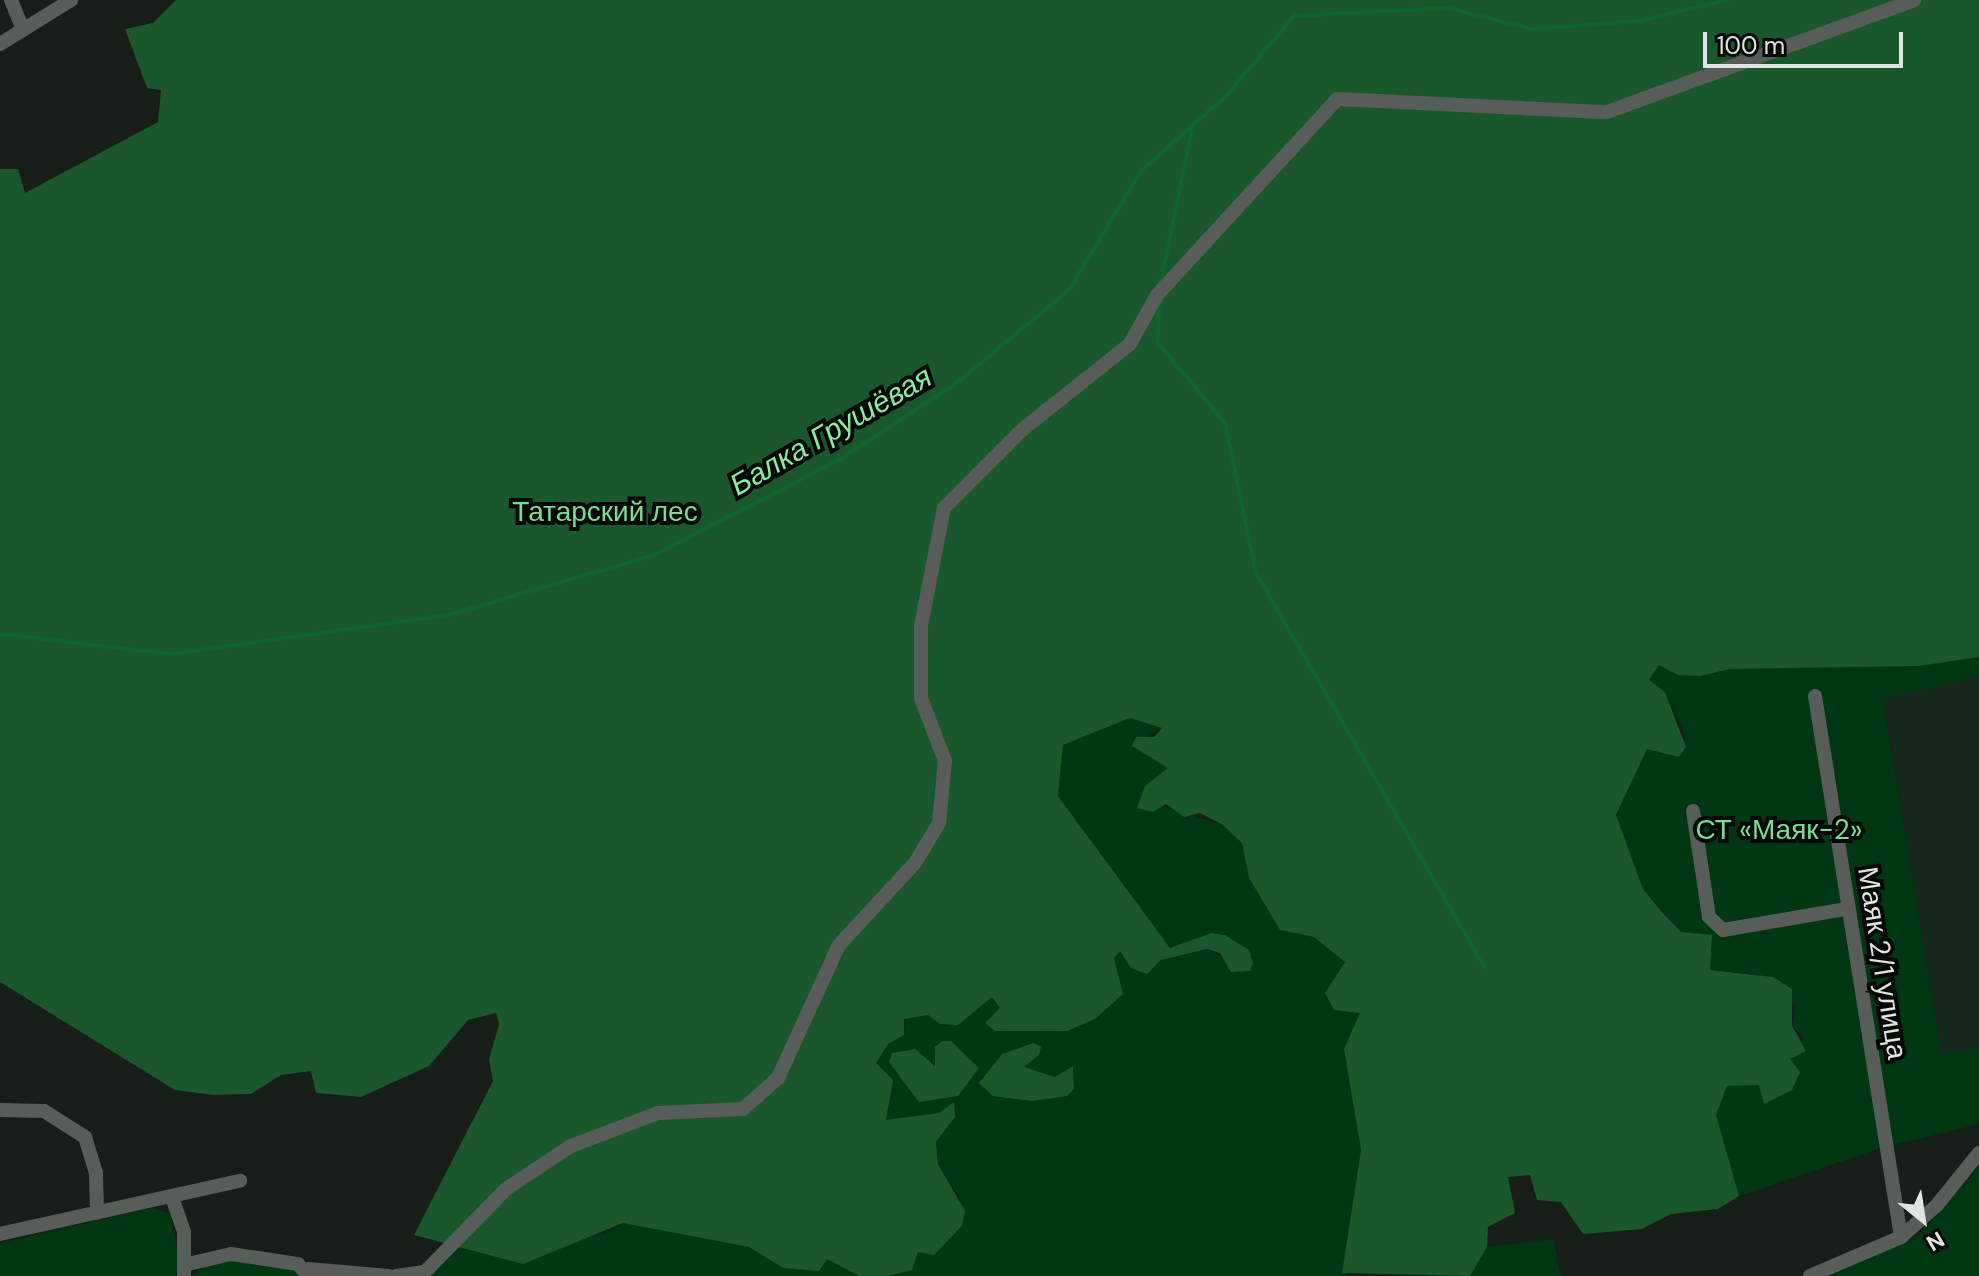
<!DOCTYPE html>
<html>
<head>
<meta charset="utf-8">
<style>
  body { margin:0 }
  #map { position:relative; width:1979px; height:1276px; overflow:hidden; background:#161e17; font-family:"DM Sans",sans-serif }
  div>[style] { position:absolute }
  .built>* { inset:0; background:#18271b }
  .green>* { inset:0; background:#003713 }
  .forest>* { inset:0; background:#1b572d }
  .stream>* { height:4px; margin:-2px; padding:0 2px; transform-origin:2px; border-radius:2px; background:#0e662e }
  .minor>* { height:14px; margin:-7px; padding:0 7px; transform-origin:7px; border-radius:7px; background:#585d59 }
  span { translate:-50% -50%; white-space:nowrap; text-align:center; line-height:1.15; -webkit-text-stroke:8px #050705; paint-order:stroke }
  .park-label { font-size:28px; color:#78df90 }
  .street-label { font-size:28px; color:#dfe5e0 }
  .water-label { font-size:30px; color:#87ee9e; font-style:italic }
  .north { position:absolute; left:1883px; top:1180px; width:80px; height:80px; -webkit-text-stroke:6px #050705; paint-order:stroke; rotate:150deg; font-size:22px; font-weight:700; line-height:32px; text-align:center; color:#dfe5e0 }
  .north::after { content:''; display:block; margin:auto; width:28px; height:36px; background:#dfe5e0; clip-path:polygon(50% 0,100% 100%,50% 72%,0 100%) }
  .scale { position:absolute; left:1703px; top:32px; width:200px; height:36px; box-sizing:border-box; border:4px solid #dfe5e0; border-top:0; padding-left:10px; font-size:24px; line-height:28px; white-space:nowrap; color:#dfe5e0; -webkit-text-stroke:6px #050705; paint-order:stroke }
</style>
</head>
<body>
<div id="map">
  <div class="built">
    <div style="clip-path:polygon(1979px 677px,1979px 1047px,1942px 1056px,1883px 698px)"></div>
  </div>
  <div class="green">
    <div style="clip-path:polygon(1979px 657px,1979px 677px,1883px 699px,1942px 1055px,1979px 1047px,1979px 1124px,1881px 1148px,1739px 1196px,1716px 1115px,1727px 1086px,1759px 1085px,1790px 1059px,1803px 1037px,1792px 1026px,1796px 1007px,1755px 974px,1710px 970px,1712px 935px,1681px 932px,1643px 889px,1616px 816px,1647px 748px,1679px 757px,1686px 736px,1665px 692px,1648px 680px,1659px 664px,1678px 675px,1700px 676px,1730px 669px,1919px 666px)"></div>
    <div style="clip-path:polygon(evenodd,1130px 718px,1162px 728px,1132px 746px,1169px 768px,1145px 786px,1157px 805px,1223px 825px,1242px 843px,1249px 878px,1280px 930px,1314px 937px,1345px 962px,1325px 993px,1361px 1013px,1344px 1049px,1361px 1150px,1342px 1272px,1348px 1276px,888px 1276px,912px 1270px,918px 1252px,935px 1254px,962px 1226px,959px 1196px,938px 1165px,936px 1142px,955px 1117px,954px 1103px,939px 1113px,886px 1121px,891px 1094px,876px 1063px,888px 1043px,904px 1035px,905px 1019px,928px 1015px,958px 1025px,992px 997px,1000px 1002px,1006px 1032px,1066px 1031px,1095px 1019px,1123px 994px,1114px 958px,1120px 950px,1161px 960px,1207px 949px,1250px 971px,1253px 957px,1225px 935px,1211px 933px,1170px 948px,1058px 796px,1062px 745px,1130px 718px,1033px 1043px,1039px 1055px,1023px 1067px,1055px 1077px,1073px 1066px,1074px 1089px,1032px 1101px,1018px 1095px,1002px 1054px,1033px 1043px)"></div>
    <div style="clip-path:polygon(1979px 1167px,1979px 1276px,1831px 1276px,1919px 1235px)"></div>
    <div style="clip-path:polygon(153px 1208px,170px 1214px,179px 1256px,176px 1276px,0 1276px,0 1243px)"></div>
    <div style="clip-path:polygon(623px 1223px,749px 1247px,783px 1268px,827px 1259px,859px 1276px,430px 1276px,456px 1246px,604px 1234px)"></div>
    <div style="clip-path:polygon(1553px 1239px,1561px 1276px,1470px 1276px,1487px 1247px)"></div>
    <div style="clip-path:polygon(219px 1257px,296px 1267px,305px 1276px,191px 1276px)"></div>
  </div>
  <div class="forest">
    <div style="clip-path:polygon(176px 0,1979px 0,1979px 657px,1919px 666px,1730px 669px,1700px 676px,1678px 675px,1659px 665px,1649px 680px,1665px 692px,1686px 747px,1679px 757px,1647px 749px,1616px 815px,1643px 889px,1661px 911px,1681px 932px,1712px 935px,1710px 970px,1773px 977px,1792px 989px,1792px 1026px,1806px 1051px,1790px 1059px,1800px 1072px,1792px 1090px,1764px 1104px,1759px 1085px,1727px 1086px,1716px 1115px,1739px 1196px,1718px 1209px,1671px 1214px,1642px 1229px,1583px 1234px,1561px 1202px,1537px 1200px,1530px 1175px,1508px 1177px,1515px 1213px,1488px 1227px,1487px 1247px,1470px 1276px,1342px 1273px,1361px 1150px,1344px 1049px,1360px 1013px,1334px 1010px,1325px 993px,1345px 962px,1314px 937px,1280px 930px,1249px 878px,1242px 843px,1223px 825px,1200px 813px,1184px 817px,1166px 804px,1153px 812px,1137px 808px,1145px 786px,1168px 768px,1132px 746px,1136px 737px,1154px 737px,1162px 728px,1130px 718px,1063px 745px,1058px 796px,1170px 948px,1211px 933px,1225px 935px,1249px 950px,1253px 963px,1250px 971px,1231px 972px,1220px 953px,1207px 949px,1161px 960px,1147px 974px,1131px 968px,1120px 951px,1114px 958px,1123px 994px,1095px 1019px,1067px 1031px,995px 1031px,985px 1023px,1000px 1008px,992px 997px,958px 1025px,940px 1024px,928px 1015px,904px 1019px,904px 1035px,888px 1044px,876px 1063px,893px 1080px,886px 1120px,939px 1113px,954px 1102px,955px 1117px,936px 1142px,938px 1164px,965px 1211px,962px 1226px,934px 1255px,918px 1252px,912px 1270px,888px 1276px,859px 1276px,827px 1259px,819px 1271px,783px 1268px,749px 1247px,623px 1223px,523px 1264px,414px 1235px,493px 1081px,489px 1059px,499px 1024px,496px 1013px,468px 1020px,429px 1066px,361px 1097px,316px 1093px,311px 1071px,281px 1075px,251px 1094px,213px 1095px,175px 1090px,0 982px,0 169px,18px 169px,25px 193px,158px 122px,161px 90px,147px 88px,125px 29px,153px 23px)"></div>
    <div style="clip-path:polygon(942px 1041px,951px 1041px,979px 1068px,958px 1096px,919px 1102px,889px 1062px,892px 1053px,915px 1049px,935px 1066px,935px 1047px)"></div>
    <div style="clip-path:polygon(1033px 1043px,1041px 1047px,1039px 1055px,1024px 1067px,1055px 1077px,1073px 1066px,1074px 1089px,1067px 1096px,1032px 1101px,993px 1096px,979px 1083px,1002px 1054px)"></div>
  </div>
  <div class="stream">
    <div style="left:1160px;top:285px;width:162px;rotate:-78.3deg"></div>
    <div style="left:1159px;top:302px;width:41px;rotate:91.4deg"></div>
    <div style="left:1158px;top:343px;width:104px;rotate:50.1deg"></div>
    <div style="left:1225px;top:423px;width:153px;rotate:78.3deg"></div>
    <div style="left:1256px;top:573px;width:455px;rotate:59.9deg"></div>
    <div style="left:0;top:634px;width:171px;rotate:6.7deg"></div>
    <div style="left:170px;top:654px;width:278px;rotate:-7.9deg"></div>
    <div style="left:445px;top:616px;width:216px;rotate:-16.2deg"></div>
    <div style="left:652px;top:556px;width:208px;rotate:-27.2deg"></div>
    <div style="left:837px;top:461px;width:140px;rotate:-33deg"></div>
    <div style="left:954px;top:385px;width:149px;rotate:-39.6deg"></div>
    <div style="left:1069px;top:290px;width:139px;rotate:-58.8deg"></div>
    <div style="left:1141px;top:171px;width:115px;rotate:-41.5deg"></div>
    <div style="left:1227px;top:95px;width:104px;rotate:-49.7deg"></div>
    <div style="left:1294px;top:16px;width:154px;rotate:-3deg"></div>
    <div style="left:1448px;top:8px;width:87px;rotate:14deg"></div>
    <div style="left:1532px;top:29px;width:107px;rotate:-4.3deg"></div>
    <div style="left:1639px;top:21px;width:90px;rotate:-13.4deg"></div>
  </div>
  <div class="minor">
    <div style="left:11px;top:0;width:32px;rotate:68deg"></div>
    <div style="left:0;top:44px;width:84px;rotate:-31.8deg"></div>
    <div style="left:1815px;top:696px;width:548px;rotate:80.97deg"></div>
    <div style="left:1693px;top:811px;width:107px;rotate:81.4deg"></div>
    <div style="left:1709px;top:917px;width:19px;rotate:43deg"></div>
    <div style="left:1723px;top:930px;width:125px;rotate:-9.7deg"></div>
    <div style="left:0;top:1110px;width:44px;rotate:1.3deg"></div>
    <div style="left:44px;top:1111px;width:49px;rotate:32.4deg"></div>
    <div style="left:85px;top:1137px;width:38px;rotate:73deg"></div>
    <div style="left:96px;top:1173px;width:40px;rotate:88.6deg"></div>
    <div style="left:172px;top:1197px;width:37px;rotate:71deg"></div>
    <div style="left:184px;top:1232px;width:44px;rotate:90deg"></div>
    <div style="left:0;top:1234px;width:246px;rotate:-12.5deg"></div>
    <div style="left:188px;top:1264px;width:44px;rotate:-13.1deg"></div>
    <div style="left:231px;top:1254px;width:68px;rotate:8.5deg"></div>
    <div style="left:298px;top:1264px;width:16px;rotate:50deg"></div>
    <div style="left:308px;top:1269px;width:81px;rotate:4.9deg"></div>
    <div style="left:396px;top:1276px;width:29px;rotate:-8deg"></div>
    <div style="left:425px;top:1272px;width:116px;rotate:-45.7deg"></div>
    <div style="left:506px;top:1189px;width:78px;rotate:-33.5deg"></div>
    <div style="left:571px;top:1146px;width:93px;rotate:-20.8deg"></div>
    <div style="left:658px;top:1113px;width:85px;rotate:-2.7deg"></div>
    <div style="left:743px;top:1109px;width:47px;rotate:-41.5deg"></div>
    <div style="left:778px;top:1078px;width:146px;rotate:-65.4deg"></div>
    <div style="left:839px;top:945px;width:112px;rotate:-47.2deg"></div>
    <div style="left:915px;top:863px;width:47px;rotate:-59deg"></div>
    <div style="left:939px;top:823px;width:62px;rotate:-84.5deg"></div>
    <div style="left:945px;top:761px;width:67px;rotate:-110.9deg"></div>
    <div style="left:921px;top:698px;width:72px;rotate:-90deg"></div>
    <div style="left:921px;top:626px;width:120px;rotate:-79deg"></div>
    <div style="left:944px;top:508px;width:112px;rotate:-45deg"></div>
    <div style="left:1023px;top:429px;width:137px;rotate:-38.5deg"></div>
    <div style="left:1130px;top:344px;width:56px;rotate:-61.1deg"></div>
    <div style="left:1157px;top:295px;width:266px;rotate:-47.4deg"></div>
    <div style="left:1337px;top:99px;width:270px;rotate:2.8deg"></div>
    <div style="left:1607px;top:112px;width:327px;rotate:-20deg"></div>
    <div style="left:1810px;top:1276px;width:99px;rotate:-23.2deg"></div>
    <div style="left:1901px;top:1237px;width:48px;rotate:-41.6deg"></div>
    <div style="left:1937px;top:1205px;width:67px;rotate:-51.1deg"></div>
  </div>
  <div class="park-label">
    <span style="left:605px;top:512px">Татарский лес</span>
    <span style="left:1779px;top:830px">СТ «Маяк-2»</span>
  </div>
  <div class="street-label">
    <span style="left:1882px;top:963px;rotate:81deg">Маяк 2/1 улица</span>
  </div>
  <div class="water-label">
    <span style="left:831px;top:431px;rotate:-30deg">Балка Грушёвая</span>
  </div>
  <div class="north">N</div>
  <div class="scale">100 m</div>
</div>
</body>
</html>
